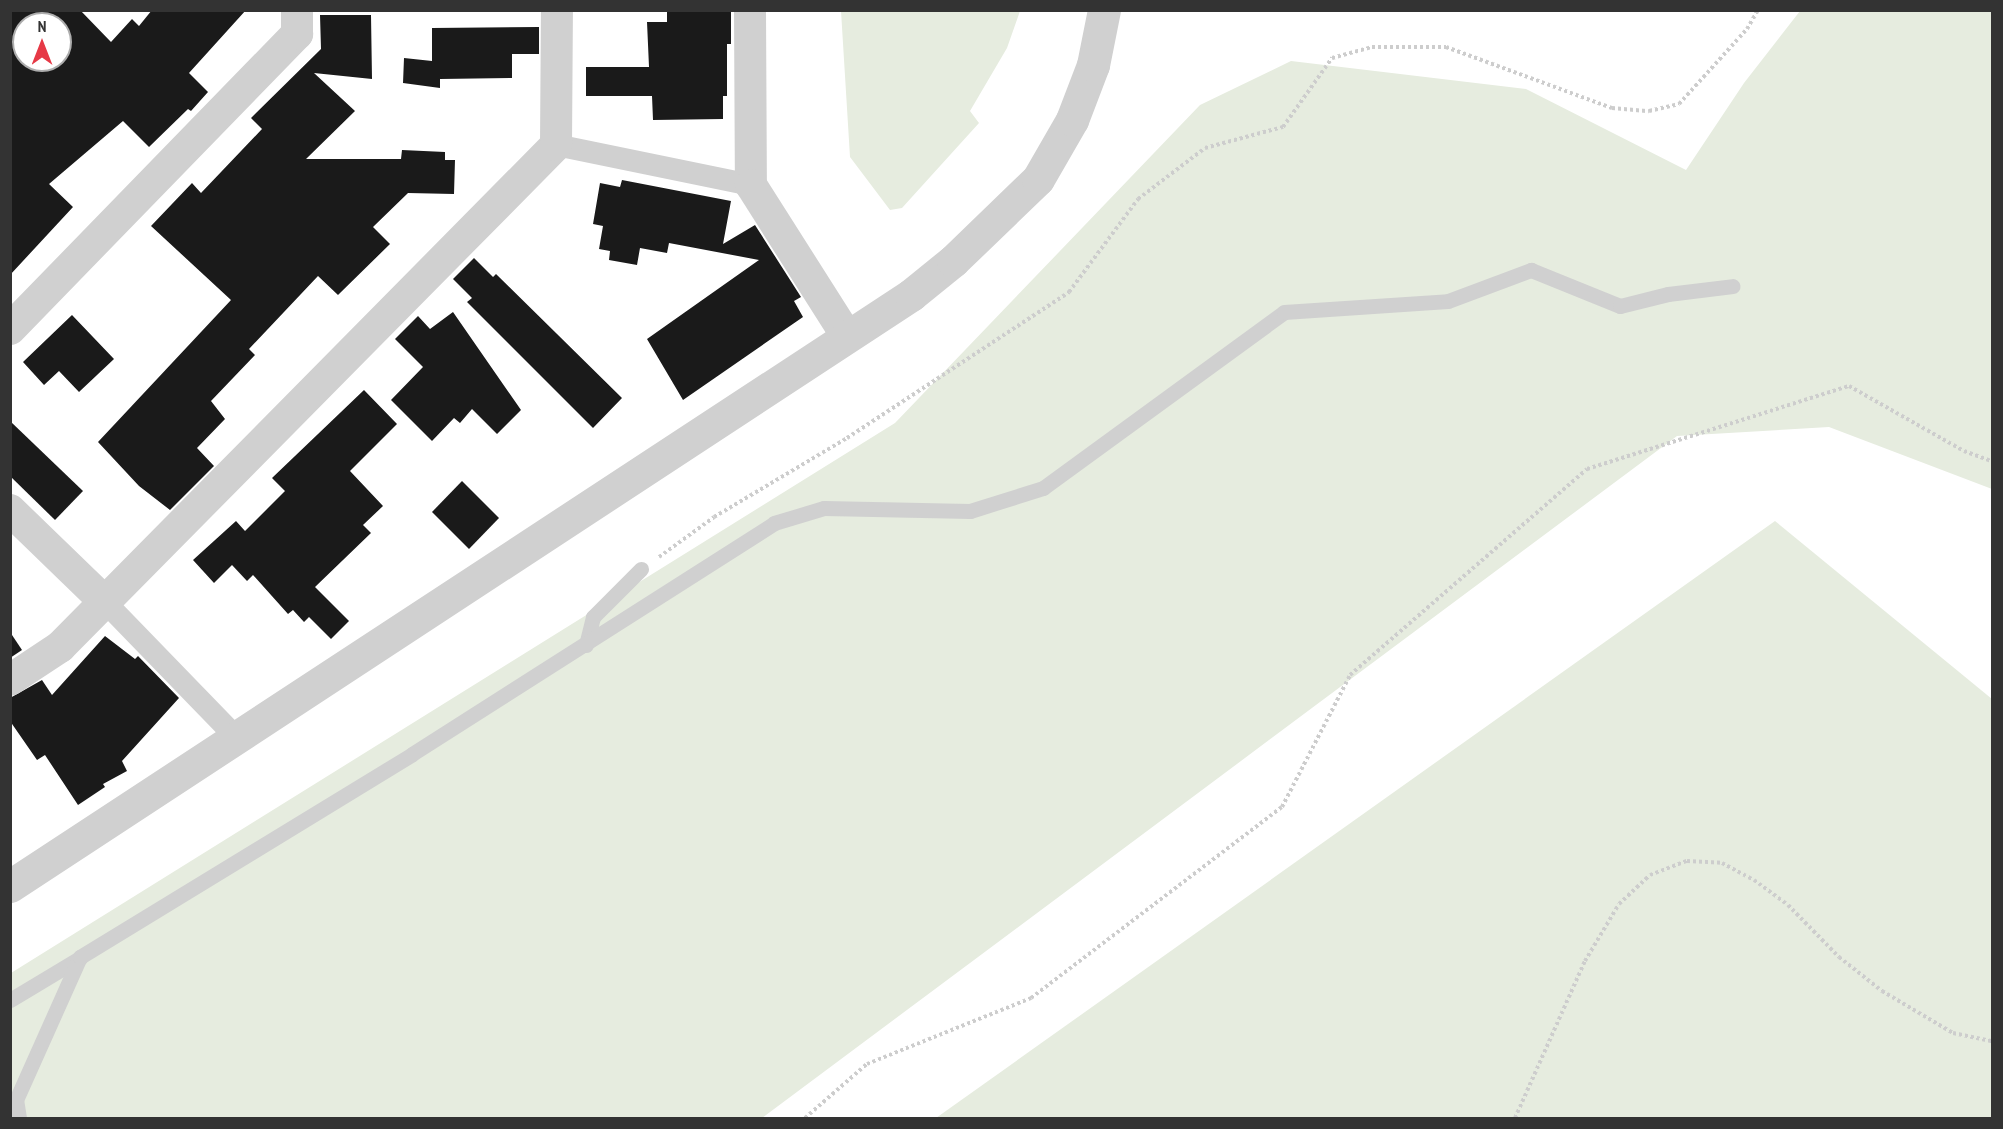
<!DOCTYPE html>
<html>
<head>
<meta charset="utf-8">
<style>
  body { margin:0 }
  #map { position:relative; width:2003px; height:1129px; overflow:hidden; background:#fff; font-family:"PT Sans Narrow",sans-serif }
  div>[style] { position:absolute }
  .green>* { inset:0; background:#e6ecdf }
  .building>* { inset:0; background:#1a1a1a }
  .path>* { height:4px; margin-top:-2px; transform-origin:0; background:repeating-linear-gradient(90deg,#cdcdcd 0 3px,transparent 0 6px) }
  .service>* { height:15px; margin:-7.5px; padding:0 7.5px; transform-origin:7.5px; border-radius:7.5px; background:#d0d0d0 }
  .pedestrian>* { height:22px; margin:-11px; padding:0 11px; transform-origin:11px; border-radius:11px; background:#d0d0d0 }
  .minor>* { height:32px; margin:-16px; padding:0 16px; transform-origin:16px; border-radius:16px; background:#d0d0d0 }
  .tertiary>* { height:33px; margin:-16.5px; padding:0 16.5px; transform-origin:16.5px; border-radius:16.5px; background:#d0d0d0 }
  span { translate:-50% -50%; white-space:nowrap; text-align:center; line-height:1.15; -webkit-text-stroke:6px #fff; paint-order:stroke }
  .frame { position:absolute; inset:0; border:12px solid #333; pointer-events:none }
  .north { position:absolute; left:12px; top:12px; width:60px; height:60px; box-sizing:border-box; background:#fff; border:2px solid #adadad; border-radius:50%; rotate:0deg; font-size:16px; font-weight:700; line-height:24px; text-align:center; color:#333 }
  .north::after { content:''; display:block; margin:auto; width:21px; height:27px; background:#e63946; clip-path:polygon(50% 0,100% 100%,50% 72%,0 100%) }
</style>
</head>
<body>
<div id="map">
  <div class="green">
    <div style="clip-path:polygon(841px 11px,1020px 11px,1007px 48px,970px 111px,979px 123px,902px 208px,890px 210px,850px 157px)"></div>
    <div style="clip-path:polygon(1800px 11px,1992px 11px,1992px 489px,1829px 427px,1677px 436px,762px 1118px,11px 1118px,11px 973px,895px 423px,1200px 105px,1291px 61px,1526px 89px,1686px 170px,1744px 83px)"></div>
    <div style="clip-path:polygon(1775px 521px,1992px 699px,1992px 1118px,936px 1118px)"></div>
  </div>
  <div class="building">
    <div style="clip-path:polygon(evenodd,10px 10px,80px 10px,111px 42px,132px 19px,139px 26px,152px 10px,246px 10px,189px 73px,208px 92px,191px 111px,188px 109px,149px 147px,123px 121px,49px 184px,73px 207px,10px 275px,10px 10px,24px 24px,60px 24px,60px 60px,24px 60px,24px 24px)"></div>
    <div style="clip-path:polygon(667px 10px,731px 10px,731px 44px,727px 44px,727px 96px,723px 96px,723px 119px,653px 120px,652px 96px,586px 96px,586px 67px,649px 67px,647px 22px,667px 22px)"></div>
    <div style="clip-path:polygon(320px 15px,371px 15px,372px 79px,314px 73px,355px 111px,306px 159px,401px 159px,402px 150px,445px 152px,445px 160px,455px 160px,454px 194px,408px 193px,373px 227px,390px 244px,338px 295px,318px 276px,249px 349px,255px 355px,211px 401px,225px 419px,197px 448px,214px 466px,170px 510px,139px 486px,98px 442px,231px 300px,151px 226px,192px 183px,201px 193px,262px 129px,251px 118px,321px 49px)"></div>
    <div style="clip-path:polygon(539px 27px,539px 54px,512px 54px,512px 78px,440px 79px,440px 88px,403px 83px,404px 58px,432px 61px,432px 28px)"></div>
    <div style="clip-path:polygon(622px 180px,731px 201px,723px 244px,755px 225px,801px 297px,794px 301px,803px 317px,683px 400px,647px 339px,759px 260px,669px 243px,667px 253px,640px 248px,637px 265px,609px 260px,610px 251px,599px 249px,603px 226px,593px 224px,600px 183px,620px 187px)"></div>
    <div style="clip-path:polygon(474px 258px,493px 277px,496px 274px,622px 398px,593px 428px,467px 302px,472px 298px,453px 279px)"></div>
    <div style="clip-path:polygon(453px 312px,521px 410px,497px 434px,472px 409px,460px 423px,454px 418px,432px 441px,391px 400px,423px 367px,395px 339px,418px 316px,430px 329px)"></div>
    <div style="clip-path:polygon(72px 315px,114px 359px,79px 392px,59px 371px,44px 385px,23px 362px)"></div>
    <div style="clip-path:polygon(364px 390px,397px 424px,350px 471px,383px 506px,363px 525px,371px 533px,315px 587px,349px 621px,331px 639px,309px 617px,304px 622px,293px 610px,288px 614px,253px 575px,247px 581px,232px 565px,214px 583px,193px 560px,236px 521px,245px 531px,285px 491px,272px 478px)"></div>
    <div style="clip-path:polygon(10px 421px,83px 491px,55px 520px,10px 476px)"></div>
    <div style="clip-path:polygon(462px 481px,499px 518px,469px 549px,432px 512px)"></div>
    <div style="clip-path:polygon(10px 632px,22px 650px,10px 658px)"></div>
    <div style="clip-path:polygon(105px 636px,135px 659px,138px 656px,179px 698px,122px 761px,127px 771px,103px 784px,105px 787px,78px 805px,45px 755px,37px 760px,10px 721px,10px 698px,42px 680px,52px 695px)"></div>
  </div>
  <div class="path">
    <div style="left:659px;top:557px;width:68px;rotate:-36deg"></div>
    <div style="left:714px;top:517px;width:155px;rotate:-30.7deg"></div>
    <div style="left:847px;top:438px;width:266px;rotate:-33.3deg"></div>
    <div style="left:1069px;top:292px;width:116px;rotate:-53.4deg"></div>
    <div style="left:1138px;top:199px;width:84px;rotate:-37.3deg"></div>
    <div style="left:1205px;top:148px;width:81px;rotate:-15.1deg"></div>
    <div style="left:1283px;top:127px;width:85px;rotate:-54.6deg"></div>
    <div style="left:1332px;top:58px;width:41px;rotate:-15.4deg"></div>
    <div style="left:1372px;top:47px;width:74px"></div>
    <div style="left:1446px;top:47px;width:177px;rotate:20.2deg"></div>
    <div style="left:1612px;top:108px;width:37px;rotate:5deg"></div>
    <div style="left:1649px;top:111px;width:31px;rotate:-13deg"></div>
    <div style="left:1679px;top:104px;width:101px;rotate:-47.8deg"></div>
    <div style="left:1747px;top:29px;width:22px;rotate:-60deg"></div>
    <div style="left:805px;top:1118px;width:82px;rotate:-41.1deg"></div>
    <div style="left:867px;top:1064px;width:177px;rotate:-21.9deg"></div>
    <div style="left:1031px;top:998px;width:315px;rotate:-37.3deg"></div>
    <div style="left:1282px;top:807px;width:148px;rotate:-62.7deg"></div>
    <div style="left:1350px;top:675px;width:314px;rotate:-41deg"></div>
    <div style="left:1587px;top:469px;width:275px;rotate:-17.6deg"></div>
    <div style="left:1849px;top:386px;width:132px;rotate:29.5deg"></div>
    <div style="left:1964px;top:451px;width:30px;rotate:20deg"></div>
    <div style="left:1515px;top:1118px;width:172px;rotate:-66deg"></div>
    <div style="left:1585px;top:961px;width:66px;rotate:-59.2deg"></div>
    <div style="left:1619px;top:904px;width:42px;rotate:-43.1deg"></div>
    <div style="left:1650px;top:875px;width:40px;rotate:-21deg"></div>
    <div style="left:1687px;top:861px;width:35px;rotate:3deg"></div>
    <div style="left:1722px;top:863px;width:36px;rotate:28deg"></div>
    <div style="left:1754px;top:880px;width:42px;rotate:36.3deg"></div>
    <div style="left:1788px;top:905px;width:73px;rotate:45.6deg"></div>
    <div style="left:1839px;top:957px;width:55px;rotate:38.3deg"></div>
    <div style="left:1882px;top:991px;width:82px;rotate:30.6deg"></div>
    <div style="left:1953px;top:1033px;width:40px;rotate:12deg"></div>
  </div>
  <div class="service">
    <div style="left:586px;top:645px;width:29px;rotate:-76deg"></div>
    <div style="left:593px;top:617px;width:68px;rotate:-45deg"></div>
    <div style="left:10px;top:1000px;width:82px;rotate:-31deg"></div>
    <div style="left:19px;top:1118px;width:18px;rotate:-99deg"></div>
    <div style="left:16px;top:1100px;width:157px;rotate:-65.9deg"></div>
    <div style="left:80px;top:957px;width:389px;rotate:-31.4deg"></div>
    <div style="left:412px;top:754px;width:429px;rotate:-32.5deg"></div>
    <div style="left:774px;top:523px;width:52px;rotate:-16.7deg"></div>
    <div style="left:824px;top:508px;width:146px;rotate:1.2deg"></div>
    <div style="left:970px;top:511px;width:77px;rotate:-17.5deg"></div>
    <div style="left:1043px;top:488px;width:298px;rotate:-36.1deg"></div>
    <div style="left:1284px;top:312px;width:164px;rotate:-3.8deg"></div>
    <div style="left:1448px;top:301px;width:89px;rotate:-20.5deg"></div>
    <div style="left:1531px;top:270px;width:96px;rotate:22deg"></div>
    <div style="left:1620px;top:306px;width:49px;rotate:-14deg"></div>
    <div style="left:1668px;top:294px;width:65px;rotate:-7deg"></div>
  </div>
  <div class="pedestrian">
    <div style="left:556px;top:145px;width:199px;rotate:11.6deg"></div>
    <div style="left:105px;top:602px;width:188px;rotate:45.9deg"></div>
  </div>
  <div class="minor">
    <div style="left:750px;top:10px;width:175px;rotate:89.7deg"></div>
    <div style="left:751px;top:185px;width:179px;rotate:57.6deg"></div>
    <div style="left:10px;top:329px;width:412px;rotate:-45.8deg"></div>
    <div style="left:297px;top:34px;width:24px;rotate:-90deg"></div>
    <div style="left:10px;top:510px;width:132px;rotate:44.1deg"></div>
    <div style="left:10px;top:680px;width:60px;rotate:-33.4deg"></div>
    <div style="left:60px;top:647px;width:706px;rotate:-45.34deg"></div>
    <div style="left:556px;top:145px;width:135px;rotate:-89.6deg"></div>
  </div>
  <div class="tertiary">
    <div style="left:10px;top:886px;width:1078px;rotate:-33.26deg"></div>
    <div style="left:911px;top:295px;width:54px;rotate:-39deg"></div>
    <div style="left:953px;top:261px;width:118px;rotate:-44deg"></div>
    <div style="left:1038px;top:179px;width:68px;rotate:-60deg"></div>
    <div style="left:1072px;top:120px;width:59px;rotate:-69.1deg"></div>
    <div style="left:1093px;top:65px;width:56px;rotate:-78.7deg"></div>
  </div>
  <div class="frame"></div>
  <div class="north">N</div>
</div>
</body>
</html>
